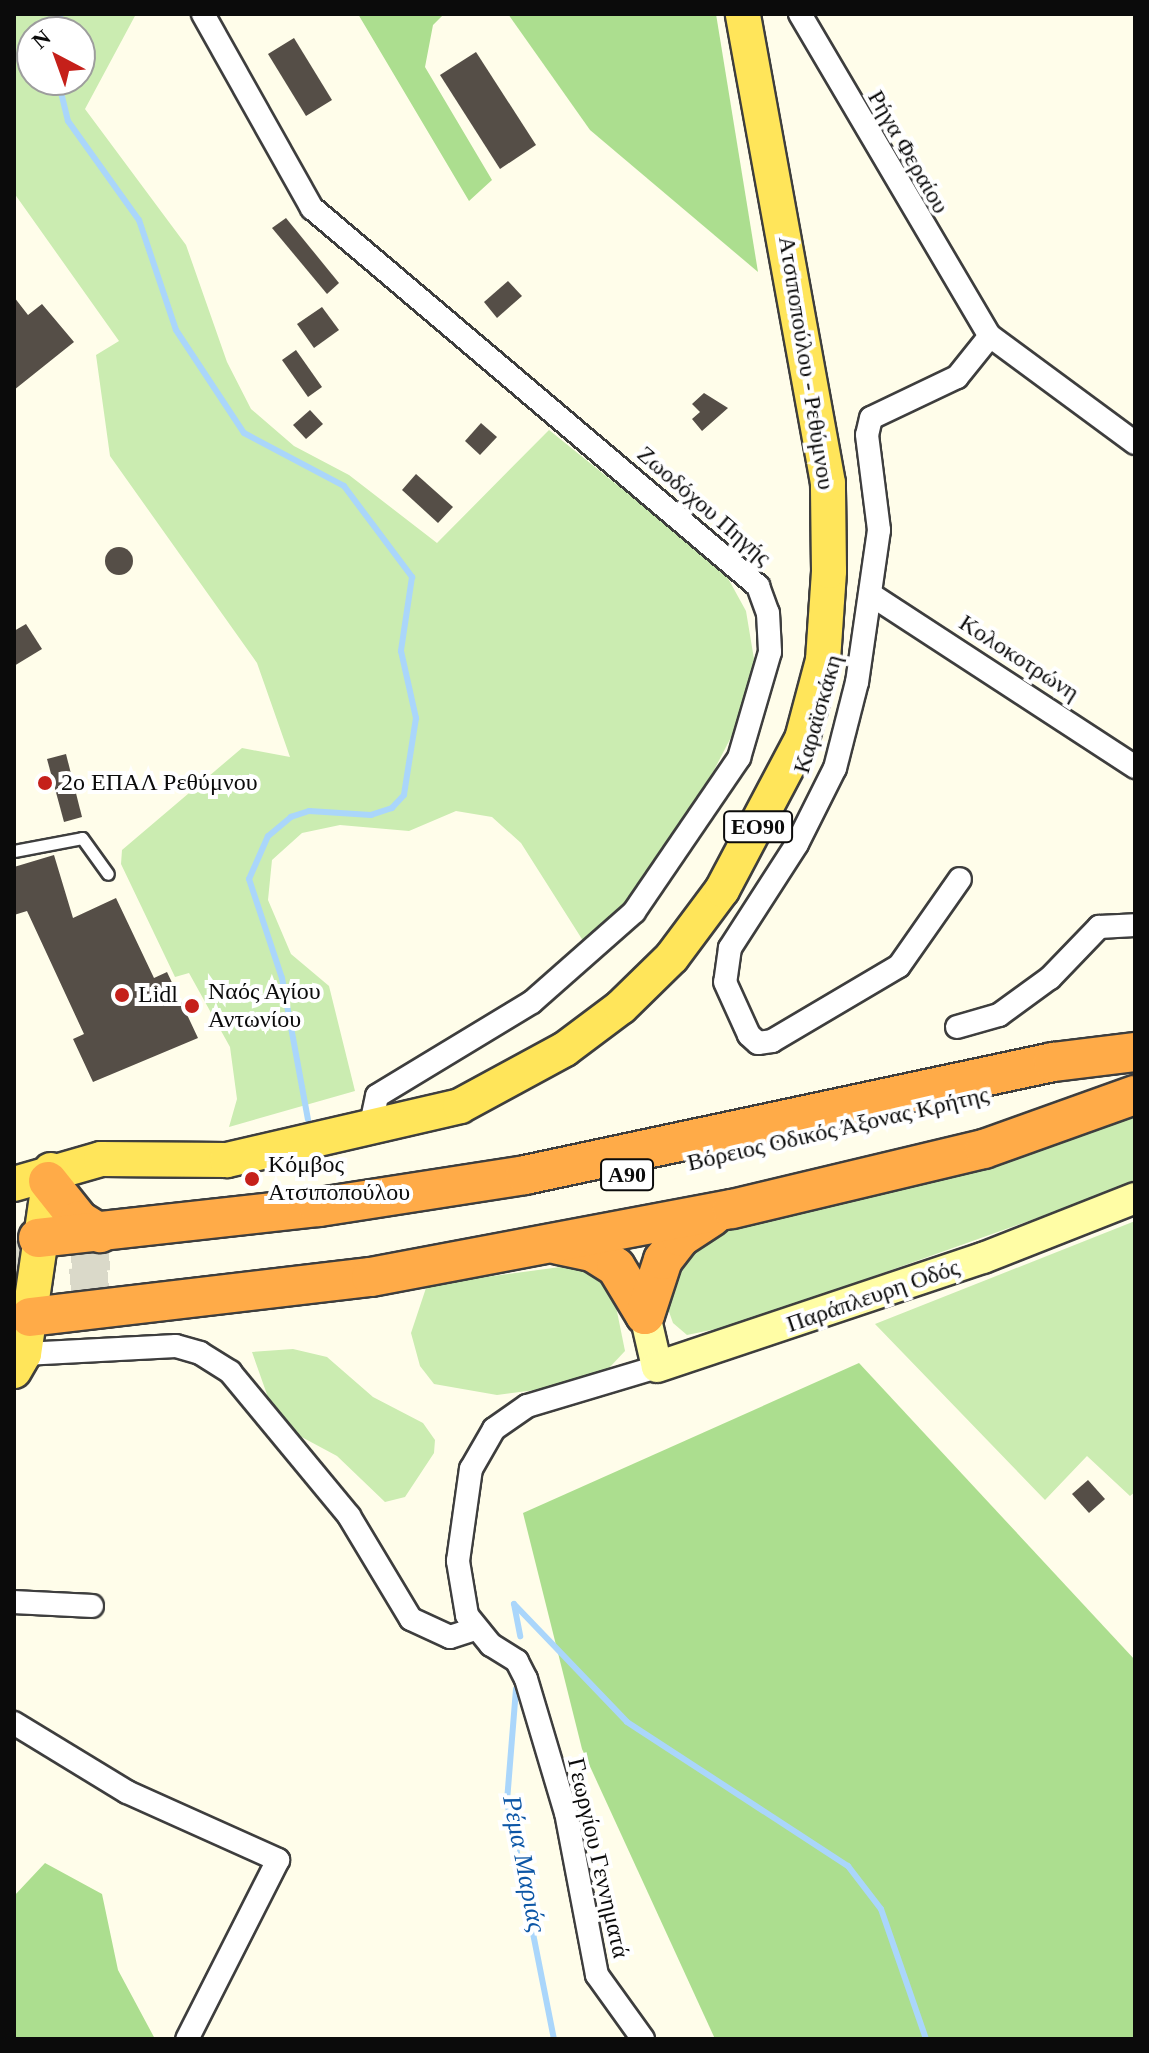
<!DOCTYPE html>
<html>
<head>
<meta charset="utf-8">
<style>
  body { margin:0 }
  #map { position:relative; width:1149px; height:2053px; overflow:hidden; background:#fffdea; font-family:Georgia,serif }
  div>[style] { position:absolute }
  .green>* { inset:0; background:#cbecb1 }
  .forest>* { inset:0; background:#acde8f }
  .stream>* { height:6px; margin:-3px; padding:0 3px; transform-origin:3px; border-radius:3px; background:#aad6fb }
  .building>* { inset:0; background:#554e47 }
  .round { border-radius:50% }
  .highway-tunnel>* { height:38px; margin-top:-19px; transform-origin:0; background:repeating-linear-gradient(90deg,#dad9c9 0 38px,transparent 0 57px) }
  .roads { filter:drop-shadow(2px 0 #3e3e3e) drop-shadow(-2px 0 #3e3e3e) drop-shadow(0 2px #3e3e3e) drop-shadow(0 -2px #3e3e3e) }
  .lane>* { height:11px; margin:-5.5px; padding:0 5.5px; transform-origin:5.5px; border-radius:5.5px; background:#fff }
  .street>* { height:22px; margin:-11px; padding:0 11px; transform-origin:11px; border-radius:11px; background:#fff }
  .secondary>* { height:30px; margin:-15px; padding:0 15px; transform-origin:15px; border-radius:15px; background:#fffda5 }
  .primary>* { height:34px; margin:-17px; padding:0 17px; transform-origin:17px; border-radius:17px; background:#ffe55a }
  .highway>* { height:38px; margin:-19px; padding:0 19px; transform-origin:19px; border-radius:19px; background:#ffab48 }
  .dots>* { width:22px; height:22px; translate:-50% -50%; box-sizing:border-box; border:4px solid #fff; border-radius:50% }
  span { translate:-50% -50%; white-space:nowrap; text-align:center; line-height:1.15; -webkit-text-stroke:8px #fff; paint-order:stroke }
  .shield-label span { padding:2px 6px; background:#fff; border:2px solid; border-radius:6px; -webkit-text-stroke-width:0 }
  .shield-label { font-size:22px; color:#0b0b0b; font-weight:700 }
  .street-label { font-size:24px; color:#0b0b0b }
  .poi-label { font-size:24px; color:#0b0b0b }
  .left { translate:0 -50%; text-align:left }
  .water-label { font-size:26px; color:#0c56a6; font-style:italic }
  .frame { position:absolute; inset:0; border:16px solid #0b0b0b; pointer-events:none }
  .north { position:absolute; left:16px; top:16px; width:80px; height:80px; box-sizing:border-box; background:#fff; border:2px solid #9d9d9d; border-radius:50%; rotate:319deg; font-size:22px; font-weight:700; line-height:32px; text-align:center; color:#0b0b0b }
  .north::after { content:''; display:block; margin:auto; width:28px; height:36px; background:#c5201a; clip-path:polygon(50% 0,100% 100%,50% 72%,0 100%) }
</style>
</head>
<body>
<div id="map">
  <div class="green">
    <div style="clip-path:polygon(evenodd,14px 14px,136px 14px,85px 109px,186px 245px,227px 362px,251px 409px,294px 446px,349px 475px,437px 543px,549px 430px,724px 571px,746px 611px,754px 659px,742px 716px,697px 803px,642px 888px,587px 947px,521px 843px,492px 817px,456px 811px,409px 831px,340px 825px,302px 833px,272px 860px,268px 900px,291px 954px,329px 986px,355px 1091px,229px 1127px,237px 1099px,230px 1047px,189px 973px,175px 977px,121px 864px,122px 850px,242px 748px,290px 757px,257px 663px,110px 456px,96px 355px,119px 341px,14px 193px,14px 14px,32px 32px,80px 32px,80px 80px,32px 80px,32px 32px)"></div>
    <div style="clip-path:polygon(1135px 1116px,1135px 1183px,740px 1324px,687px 1335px,673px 1323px,667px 1306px,674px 1267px,701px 1239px,749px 1221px,966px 1170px)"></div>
    <div style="clip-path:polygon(1135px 1221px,1135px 1492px,1130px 1496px,1087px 1456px,1045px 1500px,875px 1324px)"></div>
    <div style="clip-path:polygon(575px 1265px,600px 1273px,612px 1287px,625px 1351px,609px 1368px,543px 1389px,497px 1395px,434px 1384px,420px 1366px,411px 1333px,427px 1285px)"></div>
    <div style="clip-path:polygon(293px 1349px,327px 1357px,373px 1397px,423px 1423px,435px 1440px,434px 1453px,405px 1497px,385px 1502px,337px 1456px,296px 1434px,270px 1403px,252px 1352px)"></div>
  </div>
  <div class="forest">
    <div style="clip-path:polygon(358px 14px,444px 14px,433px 25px,425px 67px,492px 180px,469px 201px)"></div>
    <div style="clip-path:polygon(508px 14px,716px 14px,758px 272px,590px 130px)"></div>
    <div style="clip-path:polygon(859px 1363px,1135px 1660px,1135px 2039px,715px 2039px,582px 1749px,523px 1513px)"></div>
    <div style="clip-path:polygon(45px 1863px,102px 1894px,118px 1970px,155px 2039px,14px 2039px,14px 1896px)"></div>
  </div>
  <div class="stream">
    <div style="left:60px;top:32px;width:18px;rotate:-90deg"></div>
    <div style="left:58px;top:80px;width:42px;rotate:76.3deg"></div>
    <div style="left:68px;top:121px;width:122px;rotate:54.4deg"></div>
    <div style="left:139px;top:220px;width:116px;rotate:71.4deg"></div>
    <div style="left:176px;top:330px;width:123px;rotate:56.6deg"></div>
    <div style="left:244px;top:433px;width:113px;rotate:27.9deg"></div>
    <div style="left:344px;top:486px;width:114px;rotate:53.2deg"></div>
    <div style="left:412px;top:577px;width:75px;rotate:98.5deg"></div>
    <div style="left:401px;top:651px;width:69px;rotate:77.4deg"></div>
    <div style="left:416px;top:718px;width:78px;rotate:98.9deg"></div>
    <div style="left:404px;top:795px;width:18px;rotate:133deg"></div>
    <div style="left:392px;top:808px;width:22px;rotate:162deg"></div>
    <div style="left:371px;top:815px;width:62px;rotate:-176.3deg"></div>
    <div style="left:309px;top:811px;width:19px;rotate:162deg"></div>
    <div style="left:291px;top:817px;width:30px;rotate:140deg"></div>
    <div style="left:268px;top:836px;width:47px;rotate:113.8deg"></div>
    <div style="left:249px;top:879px;width:104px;rotate:71.6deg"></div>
    <div style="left:282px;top:978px;width:144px;rotate:79.6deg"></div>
    <div style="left:514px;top:1604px;width:163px;rotate:46.2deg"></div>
    <div style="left:627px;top:1722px;width:264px;rotate:33.1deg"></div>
    <div style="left:848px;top:1866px;width:54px;rotate:52.5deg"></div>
    <div style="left:881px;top:1909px;width:138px;rotate:70.9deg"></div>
    <div style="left:514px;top:1604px;width:33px;rotate:79deg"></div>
    <div style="left:516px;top:1689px;width:113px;rotate:94.6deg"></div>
    <div style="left:507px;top:1802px;width:242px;rotate:78.8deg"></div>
  </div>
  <div class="building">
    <div style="clip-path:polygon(294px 38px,332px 100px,306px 116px,268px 54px)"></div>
    <div style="clip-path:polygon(476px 52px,536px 145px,500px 169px,440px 75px)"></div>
    <div style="clip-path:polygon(286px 218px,339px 283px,327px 294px,272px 228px)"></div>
    <div style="clip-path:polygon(508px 281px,522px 296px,497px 318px,484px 302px)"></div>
    <div style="clip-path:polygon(14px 297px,28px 315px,42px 304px,74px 342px,14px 390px)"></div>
    <div style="clip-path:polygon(322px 307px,339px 330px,314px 348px,297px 324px)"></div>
    <div style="clip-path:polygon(296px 350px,322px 387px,308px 397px,282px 360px)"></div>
    <div style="clip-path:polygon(704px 393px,728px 408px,702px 431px,692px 419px,700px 412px,692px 404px)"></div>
    <div style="clip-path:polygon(310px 410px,323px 424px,306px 439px,293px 425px)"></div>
    <div style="clip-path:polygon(481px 423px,497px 437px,480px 455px,465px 441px)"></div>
    <div style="clip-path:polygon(416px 474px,453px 507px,438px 523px,402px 490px)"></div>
    <div class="round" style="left:105px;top:547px;width:28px;height:28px"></div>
    <div style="clip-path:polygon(26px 624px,42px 649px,14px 666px,14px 631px)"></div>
    <div style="clip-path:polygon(66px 754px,82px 817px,64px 822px,47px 759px)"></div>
    <div style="clip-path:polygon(54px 855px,73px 918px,116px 898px,154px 978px,167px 972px,198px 1038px,93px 1082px,73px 1039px,84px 1034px,27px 911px,14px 915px,14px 867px)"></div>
    <div style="clip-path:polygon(1088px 1480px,1105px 1499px,1089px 1513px,1072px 1494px)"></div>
  </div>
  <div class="highway-tunnel">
    <div style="left:14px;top:1260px;width:96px;rotate:-5.4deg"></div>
    <div style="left:14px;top:1293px;width:101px;rotate:-5.1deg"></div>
  </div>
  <div class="roads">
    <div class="lane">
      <div style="left:14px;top:851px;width:69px;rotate:-10.8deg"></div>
      <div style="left:82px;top:838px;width:44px;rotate:54.2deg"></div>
    </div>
    <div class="street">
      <div style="left:203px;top:14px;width:223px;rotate:60.7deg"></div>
      <div style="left:312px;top:208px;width:585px;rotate:40.28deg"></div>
      <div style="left:758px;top:586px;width:29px;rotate:70deg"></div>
      <div style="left:768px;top:613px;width:39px;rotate:87deg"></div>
      <div style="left:770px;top:652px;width:110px;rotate:106.3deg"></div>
      <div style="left:739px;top:758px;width:186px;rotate:124.3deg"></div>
      <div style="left:634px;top:912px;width:136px;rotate:138.6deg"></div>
      <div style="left:532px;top:1002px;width:181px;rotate:148.8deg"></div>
      <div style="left:377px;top:1096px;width:33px;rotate:102deg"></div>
      <div style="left:800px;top:14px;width:374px;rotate:59.5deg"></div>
      <div style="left:990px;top:336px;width:53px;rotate:128.8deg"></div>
      <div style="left:957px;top:377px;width:95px;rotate:154.5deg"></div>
      <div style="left:871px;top:418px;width:17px;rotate:103deg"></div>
      <div style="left:867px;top:435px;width:96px;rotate:82.8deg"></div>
      <div style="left:879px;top:530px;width:154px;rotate:98.2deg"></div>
      <div style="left:857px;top:682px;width:89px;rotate:104.3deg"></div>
      <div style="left:835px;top:768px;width:85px;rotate:116.6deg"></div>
      <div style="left:797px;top:844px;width:124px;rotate:122.8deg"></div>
      <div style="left:730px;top:948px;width:34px;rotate:98deg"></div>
      <div style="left:725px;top:982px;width:58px;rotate:65.6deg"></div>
      <div style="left:749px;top:1035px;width:12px;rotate:42deg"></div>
      <div style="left:758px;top:1043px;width:14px;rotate:-8deg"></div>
      <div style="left:772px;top:1041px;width:147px;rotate:-30.6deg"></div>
      <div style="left:899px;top:966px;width:106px;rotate:-55deg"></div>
      <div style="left:990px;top:336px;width:180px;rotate:36.4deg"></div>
      <div style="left:873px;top:596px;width:313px;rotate:33.1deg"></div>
      <div style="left:957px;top:1027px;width:44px;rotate:-15.9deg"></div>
      <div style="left:999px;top:1015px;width:63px;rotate:-36deg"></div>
      <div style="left:1050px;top:978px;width:71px;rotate:-46.1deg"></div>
      <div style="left:1099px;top:927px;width:36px;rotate:-3deg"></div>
      <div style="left:24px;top:1354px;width:152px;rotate:-3deg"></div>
      <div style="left:176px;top:1346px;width:25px;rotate:16deg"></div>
      <div style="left:200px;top:1353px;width:36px;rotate:32deg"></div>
      <div style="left:230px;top:1372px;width:187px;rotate:50.4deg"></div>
      <div style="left:349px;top:1516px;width:120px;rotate:59deg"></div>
      <div style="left:411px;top:1619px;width:43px;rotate:24.8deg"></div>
      <div style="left:450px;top:1637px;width:26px;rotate:-18deg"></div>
      <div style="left:14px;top:1602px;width:78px;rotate:2.9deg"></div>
      <div style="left:14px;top:1723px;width:132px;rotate:31.4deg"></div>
      <div style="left:127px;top:1792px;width:166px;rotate:24.2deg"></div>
      <div style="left:278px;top:1860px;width:201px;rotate:116.9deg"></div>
      <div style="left:643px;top:2039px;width:79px;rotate:-125.7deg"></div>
      <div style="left:597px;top:1975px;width:165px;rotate:-100.8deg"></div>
      <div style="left:566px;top:1813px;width:140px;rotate:-106.6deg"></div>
      <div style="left:526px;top:1679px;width:20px;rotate:-117deg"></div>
      <div style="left:517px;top:1661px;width:31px;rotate:-148deg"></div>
      <div style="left:491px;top:1645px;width:38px;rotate:-129deg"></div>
      <div style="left:467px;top:1615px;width:55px;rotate:-99.5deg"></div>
      <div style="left:458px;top:1561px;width:93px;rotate:-82deg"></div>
      <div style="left:471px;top:1469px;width:46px;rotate:-60.1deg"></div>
      <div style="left:494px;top:1429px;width:40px;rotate:-34.9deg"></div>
      <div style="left:527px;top:1406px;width:136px;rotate:-16.7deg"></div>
    </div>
    <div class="secondary">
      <div style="left:645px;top:1315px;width:53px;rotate:77deg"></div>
      <div style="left:657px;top:1367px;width:344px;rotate:-18.5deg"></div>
      <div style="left:983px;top:1258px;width:163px;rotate:-21.5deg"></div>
    </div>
    <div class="primary">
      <div style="left:14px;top:1184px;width:91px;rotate:-16deg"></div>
      <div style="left:101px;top:1159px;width:126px;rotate:0.5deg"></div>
      <div style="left:227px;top:1160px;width:239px;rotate:-13deg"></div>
      <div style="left:460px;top:1106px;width:119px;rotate:-28.5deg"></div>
      <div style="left:565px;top:1049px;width:70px;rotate:-36.9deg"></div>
      <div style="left:621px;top:1007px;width:71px;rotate:-44.4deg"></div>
      <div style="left:672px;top:957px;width:84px;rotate:-53.3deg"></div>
      <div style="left:722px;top:890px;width:171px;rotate:-62.1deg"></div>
      <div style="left:802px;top:739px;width:82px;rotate:-75.1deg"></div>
      <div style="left:823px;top:660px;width:89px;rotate:-86.1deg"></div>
      <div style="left:829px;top:571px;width:88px;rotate:-90.7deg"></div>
      <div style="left:828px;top:483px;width:477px;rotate:-100.3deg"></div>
      <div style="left:14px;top:1371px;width:20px;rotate:-60deg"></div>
      <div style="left:24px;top:1354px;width:186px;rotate:-81.7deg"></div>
    </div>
    <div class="highway">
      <div style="left:48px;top:1181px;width:50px;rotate:51.5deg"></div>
      <div style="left:79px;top:1220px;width:25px;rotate:32deg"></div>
      <div style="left:38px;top:1238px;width:283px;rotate:-6.3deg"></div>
      <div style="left:319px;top:1207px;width:208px;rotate:-8.8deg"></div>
      <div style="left:525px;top:1175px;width:540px;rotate:-12.08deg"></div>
      <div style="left:1053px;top:1062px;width:83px;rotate:-7deg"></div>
      <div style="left:558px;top:1245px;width:35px;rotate:12deg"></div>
      <div style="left:592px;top:1252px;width:28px;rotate:32deg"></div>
      <div style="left:616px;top:1267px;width:56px;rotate:58.9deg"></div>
      <div style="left:645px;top:1315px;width:58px;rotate:-71.9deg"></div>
      <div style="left:663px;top:1260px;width:29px;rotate:-52deg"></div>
      <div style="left:681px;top:1237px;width:37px;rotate:-33deg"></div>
      <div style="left:30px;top:1317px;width:343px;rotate:-6.7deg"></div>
      <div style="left:371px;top:1277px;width:367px;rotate:-10.7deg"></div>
      <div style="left:732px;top:1209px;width:259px;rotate:-13.4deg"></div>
      <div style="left:984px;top:1149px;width:160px;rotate:-19.7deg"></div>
    </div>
  </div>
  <div class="dots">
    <div style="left:45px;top:783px;background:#c5201a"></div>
    <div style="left:122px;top:995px;background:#c5201a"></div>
    <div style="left:192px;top:1006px;background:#c5201a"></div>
    <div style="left:252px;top:1179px;background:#c5201a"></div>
  </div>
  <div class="shield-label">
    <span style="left:758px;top:827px">ΕΟ90</span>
    <span style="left:627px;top:1175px">Α90</span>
  </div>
  <div class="street-label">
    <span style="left:908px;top:152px;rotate:60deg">Ρήγα Φεραίου</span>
    <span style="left:806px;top:363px;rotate:81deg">Ατσιποπούλου - Ρεθύμνου</span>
    <span style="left:704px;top:506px;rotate:41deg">Ζωοδόχου Πηγής</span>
    <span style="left:1019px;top:658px;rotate:33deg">Κολοκοτρώνη</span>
    <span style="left:818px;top:714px;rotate:-74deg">Καραϊσκάκη</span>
    <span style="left:838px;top:1129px;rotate:-13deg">Βόρειος Οδικός Άξονας Κρήτης</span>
    <span style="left:873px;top:1296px;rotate:-19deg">Παράπλευρη Οδός</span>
    <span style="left:598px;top:1858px;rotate:77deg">Γεωργίου Γεννηματά</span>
  </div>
  <div class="poi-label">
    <span class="left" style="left:61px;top:783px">2ο ΕΠΑΛ Ρεθύμνου</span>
    <span class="left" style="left:208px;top:1006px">Ναός Αγίου<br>Αντωνίου</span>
    <span class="left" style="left:138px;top:995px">Lidl</span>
    <span class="left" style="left:268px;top:1179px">Κόμβος<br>Ατσιποπούλου</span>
  </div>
  <div class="water-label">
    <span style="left:524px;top:1864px;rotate:79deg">Ρέμα Μαριάς</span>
  </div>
  <div class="frame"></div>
  <div class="north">N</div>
</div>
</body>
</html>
